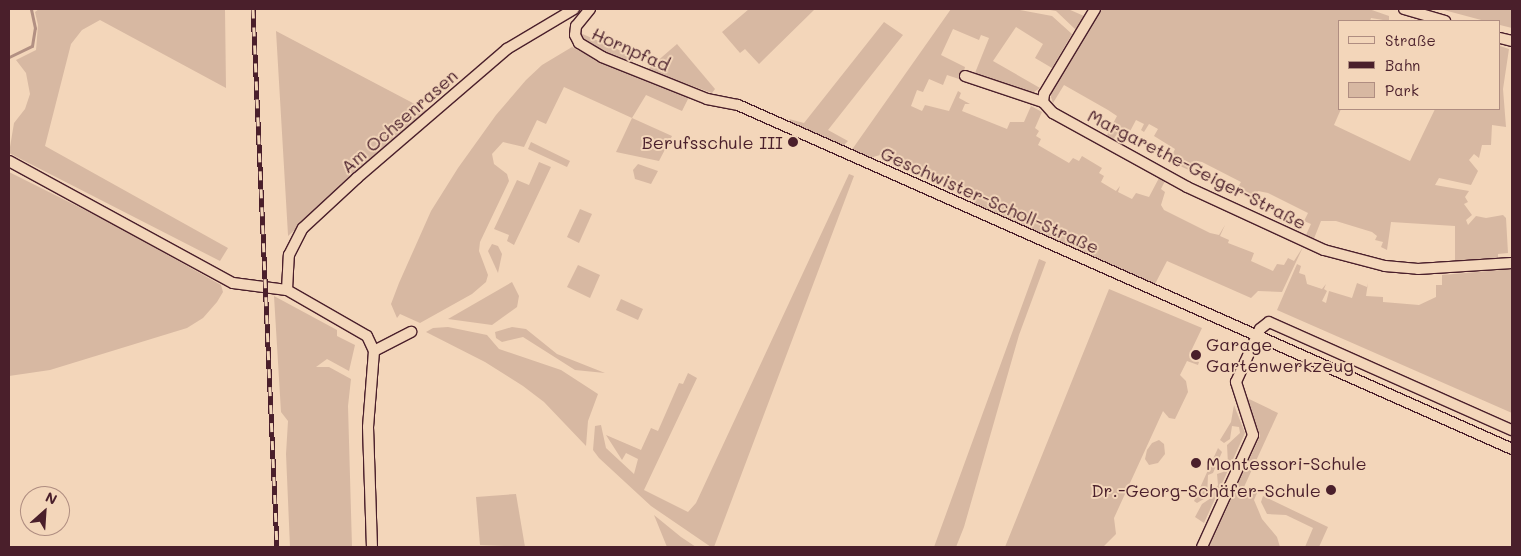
<!DOCTYPE html>
<html>
<head>
<meta charset="utf-8">
<style>
  body { margin:0 }
  #map { position:relative; width:1521px; height:556px; overflow:hidden; background:#f3d6ba; font-family:Mali,sans-serif }
  div>[style] { position:absolute }
  .green>* { inset:0; background:#d7b8a2 }
  .stream>* { height:3px; margin:-1.5px; padding:0 1.5px; transform-origin:1.5px; border-radius:1.5px; background:#b29083 }
  .roads { filter:drop-shadow(1px 0 #4a1f2b) drop-shadow(-1px 0 #4a1f2b) drop-shadow(0 1px #4a1f2b) drop-shadow(0 -1px #4a1f2b) }
  .minor>* { height:10px; margin:-5px; padding:0 5px; transform-origin:5px; border-radius:5px; background:#f3d6ba }
  .rail>* { height:5px; margin-top:-2.5px; transform-origin:0; background:repeating-linear-gradient(90deg,#f3d6ba 0 9px,#4a1f2b 0 18px); box-sizing:border-box; border-block:1px solid #4a1f2b }
  .dots>* { width:14px; height:14px; translate:-50% -50%; box-sizing:border-box; border:2px solid #f3d6ba; border-radius:50% }
  span { translate:-50% -50%; white-space:nowrap; text-align:center; line-height:1.15; -webkit-text-stroke:4px #f3d6ba; paint-order:stroke }
  .street-label { font-size:18px; color:#4a1f2b }
  .poi-label { font-size:18px; color:#4a1f2b }
  .right { translate:-100% -50%; text-align:right }
  .left { translate:0 -50%; text-align:left }
  .frame { position:absolute; inset:0; border:10px solid #4a1f2b; pointer-events:none }
  .legend { position:absolute; left:1338px; top:20px; width:162px; height:90px; box-sizing:border-box; background:#f3d6ba; border:1px solid #af8d81; margin:0; padding:6px 9px; list-style:none; font-size:15px; color:#4a1f2b }
  .legend li { display:flex; align-items:center; gap:10px; height:25px }
  .legend b { width:25px; border:1px solid #af8d81 }
  .north { position:absolute; left:20px; top:486px; width:50px; height:50px; box-sizing:border-box; background:#f3d6ba; border:1px solid #af8d81; border-radius:50%; rotate:26deg; font-size:14px; font-weight:700; line-height:20px; text-align:center; color:#4a1f2b }
  .north::after { content:''; display:block; margin:auto; width:18px; height:22px; background:#4a1f2b; clip-path:polygon(50% 0,100% 100%,50% 72%,0 100%) }
</style>
</head>
<body>
<div id="map">
  <div class="green">
    <div style="clip-path:polygon(39px 9px,225px 9px,226px 88px,100px 20px,82px 30px,71px 44px,45px 146px,228px 248px,220px 261px,9px 153px,14px 123px,25px 109px,30px 94px,26px 73px,16px 60px,36px 50px,38px 25px,35px 12px)"></div>
    <div style="clip-path:polygon(749px 9px,815px 9px,759px 64px,745px 49px,740px 53px,722px 32px)"></div>
    <div style="clip-path:polygon(951px 9px,1014px 9px,1052px 16px,1072px 34px,1052px 68px,1035px 58px,1043px 44px,1016px 27px,993px 61px,1040px 88px,1031px 94px,975px 73px,989px 38px,981px 35px,979px 40px,953px 29px,941px 55px,965px 67px,962px 80px,947px 75px,943px 85px,929px 79px,923px 92px,917px 90px,911px 106px,922px 111px,925px 105px,949px 111px,958px 91px,961px 93px,959px 98px,970px 104px,965px 104px,962px 111px,1007px 129px,1010px 122px,1024px 122px,1031px 106px,1042px 112px,1035px 128px,1039px 131px,1036px 136px,1041px 139px,1038px 145px,1069px 163px,1073px 158px,1079px 161px,1082px 156px,1102px 168px,1099px 173px,1104px 176px,1101px 182px,1116px 191px,1120px 186px,1118px 192px,1132px 199px,1136px 193px,1149px 197px,1159px 178px,1165px 181px,1161px 189px,1165px 192px,1161px 205px,1164px 210px,1210px 233px,1219px 235px,1225px 225px,1220px 236px,1229px 240px,1228px 243px,1254px 253px,1251px 261px,1273px 271px,1277px 264px,1284px 265px,1288px 258px,1294px 261px,1303px 247px,1282px 292px,1258px 291px,1251px 298px,1167px 261px,1155px 284px,976px 206px,972px 194px,888px 156px,880px 155px,870px 158px,851px 151px)"></div>
    <div style="clip-path:polygon(1044px 9px,1068px 9px,1084px 16px,1076px 30px,1056px 11px)"></div>
    <div style="clip-path:polygon(1100px 9px,1369px 9px,1389px 16px,1389px 21px,1371px 18px,1370px 21px,1340px 21px,1341px 109px,1334px 125px,1410px 161px,1435px 109px,1500px 109px,1500px 46px,1509px 49px,1503px 89px,1506px 127px,1492px 125px,1491px 145px,1482px 145px,1479px 158px,1474px 154px,1469px 160px,1478px 171px,1471px 185px,1439px 178px,1435px 185px,1469px 191px,1465px 197px,1468px 202px,1464px 204px,1472px 215px,1466px 220px,1468px 225px,1476px 216px,1486px 218px,1503px 215px,1506px 218px,1508px 253px,1498px 254px,1498px 258px,1455px 261px,1455px 226px,1391px 222px,1387px 250px,1381px 247px,1383px 242px,1375px 240px,1377px 236px,1372px 232px,1336px 221px,1321px 221px,1313px 241px,1305px 237px,1311px 224px,1304px 221px,1308px 213px,1268px 193px,1258px 191px,1254px 198px,1251px 196px,1249px 199px,1237px 189px,1241px 182px,1202px 162px,1196px 161px,1191px 171px,1180px 166px,1183px 160px,1178px 158px,1176px 163px,1170px 159px,1175px 149px,1154px 136px,1158px 129px,1149px 124px,1144px 132px,1141px 130px,1144px 124px,1136px 120px,1126px 139px,1117px 134px,1113px 140px,1106px 137px,1117px 116px,1108px 110px,1064px 85px,1053px 103px,1051px 97px,1052px 88px)"></div>
    <div style="clip-path:polygon(1440px 9px,1512px 9px,1512px 28px,1500px 25px,1500px 21px,1485px 21px)"></div>
    <div style="clip-path:polygon(884px 22px,903px 35px,828px 130px,848px 141px,843px 146px,793px 125px,789px 119px,804px 123px)"></div>
    <div style="clip-path:polygon(276px 31px,428px 111px,288px 236px,288px 235px)"></div>
    <div style="clip-path:polygon(578px 32px,619px 50px,633px 60px,630px 64px,586px 44px)"></div>
    <div style="clip-path:polygon(677px 44px,715px 89px,712px 93px,647px 70px)"></div>
    <div style="clip-path:polygon(572px 47px,604px 63px,689px 97px,682px 111px,646px 95px,632px 118px,672px 136px,659px 161px,616px 152px,632px 118px,564px 87px,546px 124px,537px 120px,524px 147px,503px 142px,492px 154px,494px 164px,507px 174px,509px 181px,480px 242px,479px 251px,488px 275px,486px 282px,472px 294px,420px 323px,400px 314px,397px 318px,391px 304px,399px 283px,431px 211px,458px 168px,496px 115px,526px 80px,542px 65px)"></div>
    <div style="clip-path:polygon(531px 142px,570px 161px,567px 167px,528px 149px)"></div>
    <div style="clip-path:polygon(539px 162px,551px 167px,514px 245px,507px 241px,509px 235px,494px 229px,517px 180px,529px 185px)"></div>
    <div style="clip-path:polygon(638px 164px,658px 171px,651px 184px,635px 179px,633px 170px)"></div>
    <div style="clip-path:polygon(9px 172px,111px 223px,221px 285px,223px 292px,217px 302px,203px 318px,187px 328px,50px 370px,9px 376px)"></div>
    <div style="clip-path:polygon(849px 174px,854px 176px,714px 547px,711px 547px,651px 506px,599px 458px,593px 450px,595px 426px,601px 425px,606px 448px,634px 474px,638px 459px,626px 453px,622px 460px,606px 435px,641px 450px,651px 428px,658px 431px,679px 383px,683px 384px,688px 373px,697px 378px,644px 490px,688px 512px,696px 503px)"></div>
    <div style="clip-path:polygon(580px 209px,592px 214px,579px 243px,567px 237px)"></div>
    <div style="clip-path:polygon(492px 244px,498px 246px,502px 254px,498px 273px,488px 251px)"></div>
    <div style="clip-path:polygon(1039px 259px,1046px 262px,1019px 335px,964px 527px,956px 547px,934px 547px)"></div>
    <div style="clip-path:polygon(1297px 264px,1301px 266px,1299px 273px,1305px 275px,1307px 284px,1322px 289px,1326px 284px,1324px 289px,1327px 291px,1322px 301px,1326px 303px,1329px 291px,1352px 298px,1357px 283px,1367px 287px,1368px 283px,1366px 296px,1383px 297px,1383px 302px,1419px 305px,1436px 297px,1436px 285px,1442px 285px,1442px 275px,1512px 269px,1512px 413px,1277px 310px)"></div>
    <div style="clip-path:polygon(578px 265px,600px 275px,590px 298px,567px 287px)"></div>
    <div style="clip-path:polygon(512px 282px,519px 296px,517px 307px,492px 325px,448px 319px)"></div>
    <div style="clip-path:polygon(1109px 289px,1202px 328px,1192px 349px,1195px 351px,1192px 358px,1199px 362px,1198px 365px,1187px 361px,1180px 375px,1186px 381px,1188px 392px,1175px 419px,1169px 418px,1163px 411px,1114px 518px,1116px 534px,1103px 547px,1005px 547px)"></div>
    <div style="clip-path:polygon(274px 296px,337px 330px,337px 336px,355px 345px,349px 371px,327px 359px,316px 367px,329px 367px,351px 379px,348px 406px,352px 547px,290px 547px,286px 454px,288px 421px,281px 412px)"></div>
    <div style="clip-path:polygon(621px 299px,643px 309px,638px 320px,616px 310px)"></div>
    <div style="clip-path:polygon(448px 327px,487px 335px,499px 349px,561px 370px,598px 394px,588px 421px,586px 446px,544px 402px,523px 386px,485px 362px,426px 332px,433px 328px)"></div>
    <div style="clip-path:polygon(512px 327px,526px 329px,557px 354px,605px 373px,575px 370px,523px 337px,502px 342px,496px 338px,495px 332px)"></div>
    <div style="clip-path:polygon(1247px 398px,1278px 413px,1244px 487px,1257px 493px,1254px 500px,1262px 519px,1277px 537px,1280px 547px,1209px 547px,1260px 436px)"></div>
    <div style="clip-path:polygon(1234px 405px,1245px 433px,1204px 523px,1195px 517px,1202px 504px,1211px 498px,1218px 485px,1217px 474px,1223px 472px,1228px 464px,1227px 445px,1240px 433px,1239px 427px,1232px 426px,1230px 439px,1224px 443px,1220px 440px,1231px 422px)"></div>
    <div style="clip-path:polygon(1159px 440px,1164px 444px,1165px 454px,1158px 463px,1149px 465px,1145px 459px,1147px 450px,1152px 443px)"></div>
    <div style="clip-path:polygon(1218px 448px,1222px 452px,1213px 473px,1208px 475px,1207px 497px,1197px 503px,1194px 501px)"></div>
    <div style="clip-path:polygon(516px 494px,525px 547px,480px 545px,476px 497px)"></div>
    <div style="clip-path:polygon(1263px 496px,1328px 527px,1319px 547px,1305px 547px,1313px 528px,1286px 515px,1267px 514px,1261px 502px)"></div>
    <div style="clip-path:polygon(654px 515px,681px 537px,696px 547px,667px 547px)"></div>
  </div>
  <div class="stream">
    <div style="left:9px;top:57px;width:25px;rotate:-26deg"></div>
    <div style="left:32px;top:46px;width:18px;rotate:-81deg"></div>
    <div style="left:35px;top:28px;width:19px;rotate:-102deg"></div>
  </div>
  <div class="roads">
    <div class="minor">
      <div style="left:590px;top:9px;width:22px;rotate:129deg"></div>
      <div style="left:576px;top:26px;width:9px;rotate:96deg"></div>
      <div style="left:575px;top:35px;width:9px;rotate:63deg"></div>
      <div style="left:579px;top:43px;width:27px;rotate:31deg"></div>
      <div style="left:602px;top:57px;width:113px;rotate:21.8deg"></div>
      <div style="left:707px;top:99px;width:32px;rotate:11deg"></div>
      <div style="left:738px;top:105px;width:847px;rotate:23.96deg"></div>
      <div style="left:1404px;top:9px;width:43px;rotate:16.3deg"></div>
      <div style="left:1500px;top:38px;width:12px;rotate:14deg"></div>
      <div style="left:965px;top:76px;width:82px;rotate:18.4deg"></div>
      <div style="left:1043px;top:102px;width:15px;rotate:48deg"></div>
      <div style="left:1053px;top:113px;width:153px;rotate:28.9deg"></div>
      <div style="left:1187px;top:187px;width:151px;rotate:24.7deg"></div>
      <div style="left:1324px;top:250px;width:63px;rotate:14.7deg"></div>
      <div style="left:1385px;top:266px;width:33px;rotate:5deg"></div>
      <div style="left:1418px;top:269px;width:94px;rotate:-3.7deg"></div>
      <div style="left:1043px;top:102px;width:8px;rotate:-83deg"></div>
      <div style="left:1044px;top:94px;width:99px;rotate:-59deg"></div>
      <div style="left:9px;top:161px;width:255px;rotate:28.6deg"></div>
      <div style="left:233px;top:283px;width:54px;rotate:7.4deg"></div>
      <div style="left:287px;top:290px;width:92px;rotate:29.9deg"></div>
      <div style="left:367px;top:336px;width:17px;rotate:65deg"></div>
      <div style="left:374px;top:351px;width:76px;rotate:94.5deg"></div>
      <div style="left:368px;top:427px;width:120px;rotate:88.1deg"></div>
      <div style="left:287px;top:290px;width:35px;rotate:-87deg"></div>
      <div style="left:289px;top:255px;width:30px;rotate:-63deg"></div>
      <div style="left:303px;top:228px;width:74px;rotate:-42.8deg"></div>
      <div style="left:357px;top:178px;width:198px;rotate:-40.7deg"></div>
      <div style="left:507px;top:49px;width:78px;rotate:-30.8deg"></div>
      <div style="left:374px;top:351px;width:42px;rotate:-27.2deg"></div>
      <div style="left:1202px;top:547px;width:123px;rotate:-65.5deg"></div>
      <div style="left:1253px;top:435px;width:56px;rotate:-107.8deg"></div>
      <div style="left:1236px;top:382px;width:58px;rotate:-65.6deg"></div>
      <div style="left:1260px;top:329px;width:11px;rotate:-38deg"></div>
      <div style="left:1269px;top:322px;width:266px;rotate:24deg"></div>
    </div>
  </div>
  <div class="rail">
    <div style="left:253px;top:9px;width:539px;rotate:87.45deg"></div>
  </div>
  <div class="dots">
    <div style="left:793px;top:142px;background:#4a1f2b"></div>
    <div style="left:1196px;top:355px;background:#4a1f2b"></div>
    <div style="left:1196px;top:463px;background:#4a1f2b"></div>
    <div style="left:1331px;top:490px;background:#4a1f2b"></div>
  </div>
  <div class="street-label">
    <span style="left:631px;top:49px;rotate:24deg">Hornpfad</span>
    <span style="left:399px;top:121px;rotate:-41deg">Am Ochsenrasen</span>
    <span style="left:1197px;top:169px;rotate:27deg">Margarethe-Geiger-Straße</span>
    <span style="left:990px;top:200px;rotate:24deg">Geschwister-Scholl-Straße</span>
  </div>
  <div class="poi-label">
    <span class="right" style="left:783px;top:142px">Berufsschule III</span>
    <span class="left" style="left:1206px;top:355px">Garage<br>Gartenwerkzeug</span>
    <span class="left" style="left:1206px;top:463px">Montessori-Schule</span>
    <span class="right" style="left:1321px;top:490px">Dr.-Georg-Schäfer-Schule</span>
  </div>
  <div class="frame"></div>
  <ul class="legend">
  <li><b style="height:6px;background:#f3d6ba"></b>Straße</li>
  <li><b style="height:6px;background:#4a1f2b"></b>Bahn</li>
  <li><b style="height:14px;background:#d7b8a2"></b>Park</li>
  </ul>
  <div class="north">N</div>
</div>
</body>
</html>
